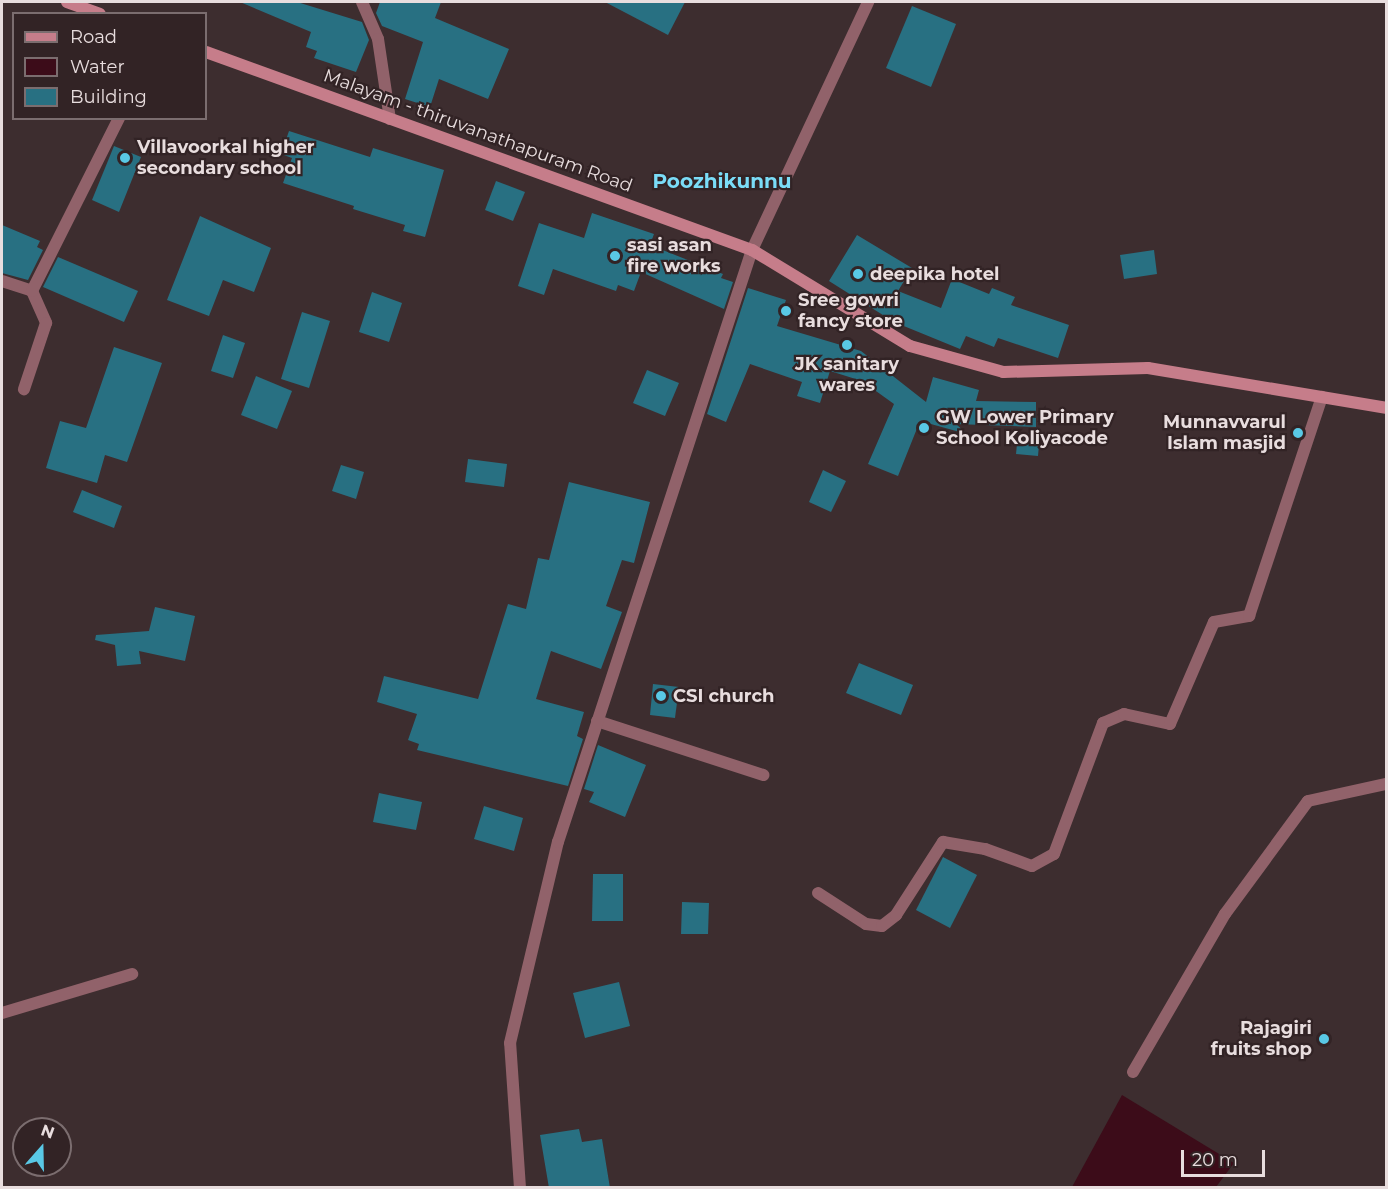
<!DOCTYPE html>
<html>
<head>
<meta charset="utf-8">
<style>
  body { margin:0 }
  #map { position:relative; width:1388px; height:1189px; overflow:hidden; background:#3d2d2f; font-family:Montserrat,sans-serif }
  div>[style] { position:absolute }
  .water>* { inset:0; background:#3c0c19 }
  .building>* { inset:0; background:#287082 }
  .minor>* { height:12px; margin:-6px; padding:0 6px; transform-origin:6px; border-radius:6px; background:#91626a }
  .secondary>* { height:12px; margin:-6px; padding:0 6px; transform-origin:6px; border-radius:6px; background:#c67d8a }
  .dots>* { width:16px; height:16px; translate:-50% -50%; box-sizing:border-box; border:3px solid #322325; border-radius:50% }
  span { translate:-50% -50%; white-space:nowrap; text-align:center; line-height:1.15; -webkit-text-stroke:4.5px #322325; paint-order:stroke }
  .street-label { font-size:18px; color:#e8ddde }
  .poi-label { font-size:18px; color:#e8ddde; font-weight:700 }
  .left { translate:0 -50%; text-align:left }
  .right { translate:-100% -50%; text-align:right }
  .neighbourhood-label { font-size:20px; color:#7adcf7; font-weight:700 }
  .frame { position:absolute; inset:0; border:3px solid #e8ddde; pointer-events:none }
  .legend { position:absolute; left:12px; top:12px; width:195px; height:108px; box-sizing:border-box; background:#322325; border:2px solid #7b6d6f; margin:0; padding:8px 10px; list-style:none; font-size:18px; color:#e8ddde }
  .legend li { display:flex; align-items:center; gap:12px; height:30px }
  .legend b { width:30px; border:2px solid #7b6d6f }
  .north { position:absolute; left:12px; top:1117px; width:60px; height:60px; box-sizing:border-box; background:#322325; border:2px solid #7b6d6f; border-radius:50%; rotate:20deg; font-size:16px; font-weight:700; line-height:24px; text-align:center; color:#e8ddde }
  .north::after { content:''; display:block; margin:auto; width:21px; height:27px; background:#59c8e5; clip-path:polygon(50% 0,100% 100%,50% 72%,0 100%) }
  .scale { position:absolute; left:1181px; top:1150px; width:84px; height:27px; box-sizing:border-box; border:3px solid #e8ddde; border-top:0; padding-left:8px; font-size:18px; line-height:21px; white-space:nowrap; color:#e8ddde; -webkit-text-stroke:4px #322325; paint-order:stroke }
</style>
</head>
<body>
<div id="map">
  <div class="water">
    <div style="clip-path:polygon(1122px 1095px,1234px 1163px,1216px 1187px,1072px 1187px)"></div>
  </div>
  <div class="building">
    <div style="clip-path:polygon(240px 2px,297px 2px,362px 22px,369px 40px,356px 72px,314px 58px,317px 51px,306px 47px,311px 32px)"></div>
    <div style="clip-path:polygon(380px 2px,441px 2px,435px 18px,509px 49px,488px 99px,439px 79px,430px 107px,405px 99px,423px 42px,382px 26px,376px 13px)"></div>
    <div style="clip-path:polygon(605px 2px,685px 2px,668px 35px)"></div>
    <div style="clip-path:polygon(912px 6px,956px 24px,931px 87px,886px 68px)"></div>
    <div style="clip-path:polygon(289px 131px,370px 157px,373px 148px,444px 170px,425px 237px,403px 231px,405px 225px,353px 209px,354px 206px,283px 183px,292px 158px,281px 154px)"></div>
    <div style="clip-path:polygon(114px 146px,141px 157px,119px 212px,92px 200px)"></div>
    <div style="clip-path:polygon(496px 181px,525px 192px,513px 221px,485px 210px)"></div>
    <div style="clip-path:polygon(592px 213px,654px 234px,650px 245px,723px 274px,721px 278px,733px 282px,724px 309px,641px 272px,634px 291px,618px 285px,616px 291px,553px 269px,544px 295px,518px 286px,539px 223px,584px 238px)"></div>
    <div style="clip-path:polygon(200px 216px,271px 248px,254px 292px,223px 280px,209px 316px,167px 300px)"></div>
    <div style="clip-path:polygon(2px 225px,40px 241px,37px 247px,43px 250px,28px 280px,2px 273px)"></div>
    <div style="clip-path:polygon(857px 235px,912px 268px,898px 291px,941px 308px,952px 279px,989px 294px,992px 288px,1015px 297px,1011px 305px,1069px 325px,1058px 358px,998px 338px,994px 347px,966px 336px,960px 349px,894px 322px,829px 281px)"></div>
    <div style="clip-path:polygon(1154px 250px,1157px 274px,1124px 279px,1120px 255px)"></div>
    <div style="clip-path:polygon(58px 257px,138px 291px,124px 322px,43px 287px)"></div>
    <div style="clip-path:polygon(748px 288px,786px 300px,777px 326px,861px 351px,926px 402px,933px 377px,979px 390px,976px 401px,1036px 402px,1036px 427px,956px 424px,967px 434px,920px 421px,898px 476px,868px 464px,894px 404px,862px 381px,830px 371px,820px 403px,797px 396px,802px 382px,750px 364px,726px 422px,707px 414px)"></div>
    <div style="clip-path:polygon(372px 292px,402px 303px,389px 342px,359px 332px)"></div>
    <div style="clip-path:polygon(302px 312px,330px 321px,309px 388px,281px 379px)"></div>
    <div style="clip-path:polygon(223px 335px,245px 343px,233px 378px,211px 371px)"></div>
    <div style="clip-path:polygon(114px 347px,162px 363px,127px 462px,105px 455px,97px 483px,46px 468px,60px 421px,86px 428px)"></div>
    <div style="clip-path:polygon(647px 370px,679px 383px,665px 416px,633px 403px)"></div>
    <div style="clip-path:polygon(256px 376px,292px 391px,277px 429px,241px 415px)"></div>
    <div style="clip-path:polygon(1018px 433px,1040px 434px,1038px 456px,1016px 454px)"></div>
    <div style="clip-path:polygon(468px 459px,507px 464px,504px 487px,465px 482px)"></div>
    <div style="clip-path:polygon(341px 465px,364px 472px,356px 499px,332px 491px)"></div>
    <div style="clip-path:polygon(823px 470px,846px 481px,831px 512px,809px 502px)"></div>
    <div style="clip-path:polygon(569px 482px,650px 502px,634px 563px,622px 560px,606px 606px,622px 612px,601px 669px,551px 651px,536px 699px,584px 712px,577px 736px,583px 739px,568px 786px,417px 750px,419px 744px,408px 740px,417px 714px,377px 702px,384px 676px,478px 699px,508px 604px,526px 609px,538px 558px,549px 560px)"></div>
    <div style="clip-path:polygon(82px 490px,122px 506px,114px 528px,73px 512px)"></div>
    <div style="clip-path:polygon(155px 607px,195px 616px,185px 661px,139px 651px,141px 664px,117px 666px,115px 645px,95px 640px,96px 635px,149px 631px)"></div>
    <div style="clip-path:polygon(859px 663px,913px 685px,901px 715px,846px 693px)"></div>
    <div style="clip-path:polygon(653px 684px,679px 687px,675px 718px,650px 715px)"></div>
    <div style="clip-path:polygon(598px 745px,646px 765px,625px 817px,589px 802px,594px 792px,584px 789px)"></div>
    <div style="clip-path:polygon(379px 793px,422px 802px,416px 830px,373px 822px)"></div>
    <div style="clip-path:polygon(484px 806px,523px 818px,514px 851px,474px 839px)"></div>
    <div style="clip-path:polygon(943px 857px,977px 875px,950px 928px,916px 910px)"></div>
    <div style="clip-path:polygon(593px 874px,623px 874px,623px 921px,592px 921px)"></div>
    <div style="clip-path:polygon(682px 902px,709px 903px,708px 934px,681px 934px)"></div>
    <div style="clip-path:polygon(619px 982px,630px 1026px,585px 1038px,573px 993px)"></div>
    <div style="clip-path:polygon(579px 1129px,582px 1142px,602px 1139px,610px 1188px,549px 1188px,540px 1135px)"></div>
  </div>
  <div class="minor">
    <div style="left:362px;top:2px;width:40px;rotate:66.6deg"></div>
    <div style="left:378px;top:39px;width:81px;rotate:81.5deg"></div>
    <div style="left:2px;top:281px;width:32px;rotate:18deg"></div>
    <div style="left:32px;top:291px;width:35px;rotate:66deg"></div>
    <div style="left:46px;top:323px;width:70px;rotate:108.4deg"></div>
    <div style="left:32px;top:291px;width:194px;rotate:-63.3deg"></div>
    <div style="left:597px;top:721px;width:175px;rotate:18deg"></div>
    <div style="left:818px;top:893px;width:57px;rotate:32.9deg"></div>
    <div style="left:866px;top:924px;width:16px;rotate:7deg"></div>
    <div style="left:882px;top:926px;width:18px;rotate:-38deg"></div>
    <div style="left:896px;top:915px;width:87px;rotate:-57.2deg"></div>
    <div style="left:943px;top:842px;width:43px;rotate:9.5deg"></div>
    <div style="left:985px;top:849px;width:50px;rotate:19.9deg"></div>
    <div style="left:1032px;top:866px;width:25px;rotate:-29deg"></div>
    <div style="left:1054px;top:854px;width:140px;rotate:-69.5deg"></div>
    <div style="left:1103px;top:723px;width:23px;rotate:-23deg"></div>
    <div style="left:1124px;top:714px;width:47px;rotate:12.3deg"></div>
    <div style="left:1170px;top:724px;width:111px;rotate:-66.7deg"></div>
    <div style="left:1214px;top:622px;width:36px;rotate:-10deg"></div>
    <div style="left:1249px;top:616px;width:231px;rotate:-71.6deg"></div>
    <div style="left:2px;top:1013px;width:136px;rotate:-16.7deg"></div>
    <div style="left:1133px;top:1072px;width:183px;rotate:-59.8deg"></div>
    <div style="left:1225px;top:914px;width:140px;rotate:-53.7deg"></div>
    <div style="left:1308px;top:801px;width:80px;rotate:-12.3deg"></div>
    <div style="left:520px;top:1188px;width:145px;rotate:-93.9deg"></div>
    <div style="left:510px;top:1043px;width:207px;rotate:-76.6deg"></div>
    <div style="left:558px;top:842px;width:623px;rotate:-71.86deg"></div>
    <div style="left:752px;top:250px;width:274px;rotate:-64.9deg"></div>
  </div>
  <div class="secondary">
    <div style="left:67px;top:2px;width:35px;rotate:20deg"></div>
    <div style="left:206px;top:52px;width:581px;rotate:19.93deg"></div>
    <div style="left:752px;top:250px;width:185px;rotate:31.3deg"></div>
    <div style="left:910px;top:346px;width:97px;rotate:15.6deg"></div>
    <div style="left:1003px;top:372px;width:145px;rotate:-1.6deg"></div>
    <div style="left:1148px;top:368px;width:241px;rotate:9.5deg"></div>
  </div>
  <div class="dots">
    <div style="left:125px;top:158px;background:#59c8e5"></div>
    <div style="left:615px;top:256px;background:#59c8e5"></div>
    <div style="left:858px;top:274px;background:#59c8e5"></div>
    <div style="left:786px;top:311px;background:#59c8e5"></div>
    <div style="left:847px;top:345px;background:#59c8e5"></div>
    <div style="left:924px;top:428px;background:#59c8e5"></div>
    <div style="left:1298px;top:433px;background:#59c8e5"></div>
    <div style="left:661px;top:696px;background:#59c8e5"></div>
    <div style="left:1324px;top:1039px;background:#59c8e5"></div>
  </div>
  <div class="street-label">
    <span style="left:478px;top:131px;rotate:20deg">Malayam - thiruvanathapuram Road</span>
  </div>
  <div class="poi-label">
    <span class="left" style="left:137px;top:158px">Villavoorkal higher<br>secondary school</span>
    <span class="left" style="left:627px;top:256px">sasi asan<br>fire works</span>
    <span class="left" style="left:870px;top:274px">deepika hotel</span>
    <span class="left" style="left:798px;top:311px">Sree gowri<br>fancy store</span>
    <span style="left:847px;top:375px">JK sanitary<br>wares</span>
    <span class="left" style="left:936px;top:428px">GW Lower Primary<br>School Koliyacode</span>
    <span class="right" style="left:1286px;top:433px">Munnavvarul<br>Islam masjid</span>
    <span class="left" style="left:673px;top:696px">CSI church</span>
    <span class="right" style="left:1312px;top:1039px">Rajagiri<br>fruits shop</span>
  </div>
  <div class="neighbourhood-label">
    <span style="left:722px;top:181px">Poozhikunnu</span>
  </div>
  <div class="frame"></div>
  <ul class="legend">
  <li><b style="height:8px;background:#c67d8a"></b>Road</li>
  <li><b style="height:16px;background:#3c0c19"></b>Water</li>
  <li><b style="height:16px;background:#287082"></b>Building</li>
  </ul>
  <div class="north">N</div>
  <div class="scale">20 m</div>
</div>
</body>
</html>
